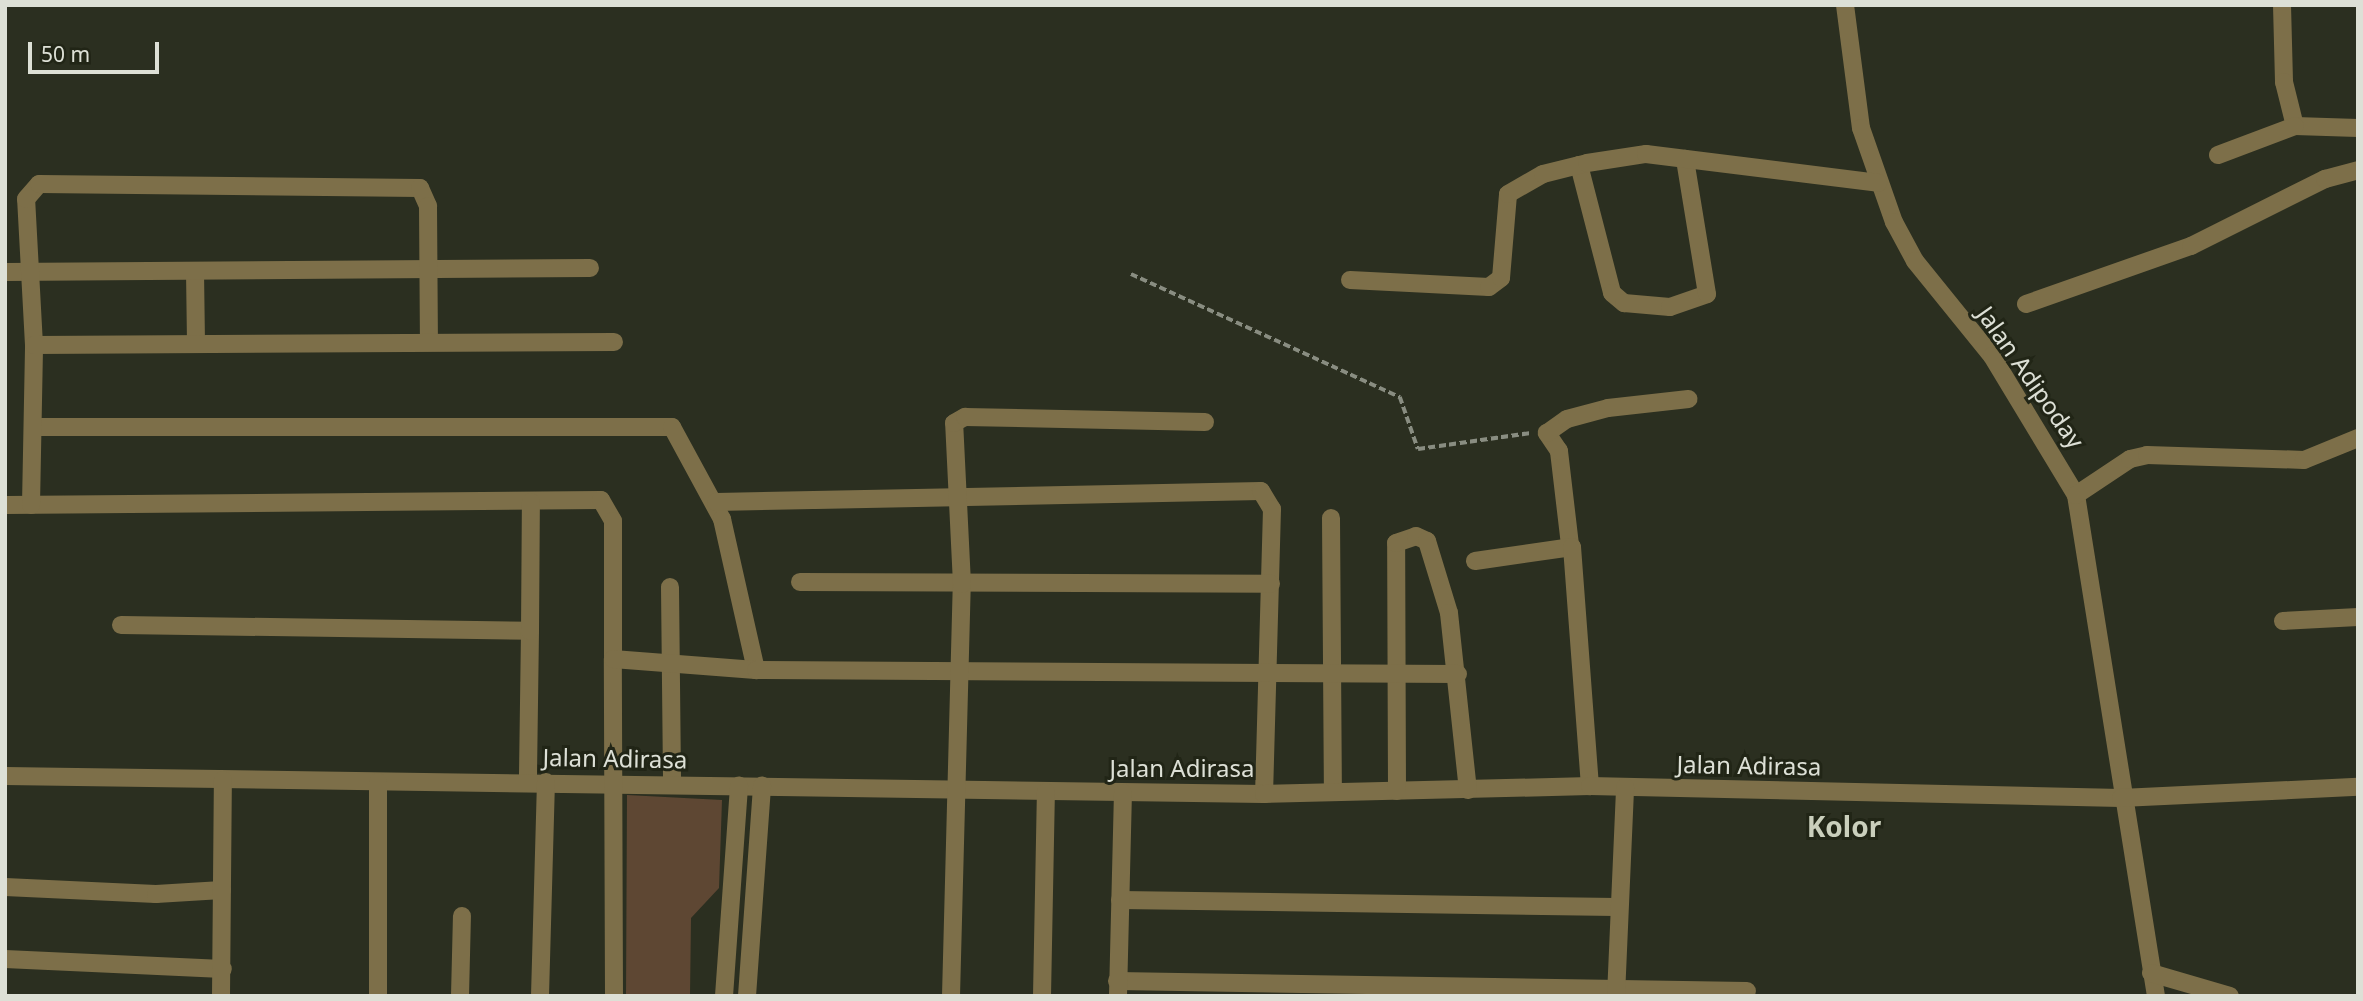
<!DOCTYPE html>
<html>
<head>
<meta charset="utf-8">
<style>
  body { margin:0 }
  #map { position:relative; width:2363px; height:1001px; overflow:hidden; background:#2b2f20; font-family:"Noto Sans",sans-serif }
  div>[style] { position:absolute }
  .green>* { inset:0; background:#5e4733 }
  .path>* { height:3.5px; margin-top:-1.75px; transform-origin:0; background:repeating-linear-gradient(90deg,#898d81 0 7px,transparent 0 10.5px) }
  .minor>* { height:18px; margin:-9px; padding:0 9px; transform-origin:9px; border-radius:9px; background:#7d6f49 }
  span { translate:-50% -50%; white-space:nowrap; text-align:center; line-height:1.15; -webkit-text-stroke:6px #212516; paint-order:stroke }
  .street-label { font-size:24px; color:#dde0d6 }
  .quarter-label { font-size:28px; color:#cacfbc; font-weight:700 }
  .frame { position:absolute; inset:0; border:7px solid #dde0d6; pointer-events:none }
  .scale { position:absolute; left:28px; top:42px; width:131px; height:32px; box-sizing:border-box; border:4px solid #dde0d6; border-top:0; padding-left:9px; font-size:21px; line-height:24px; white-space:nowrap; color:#dde0d6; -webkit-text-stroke:5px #212516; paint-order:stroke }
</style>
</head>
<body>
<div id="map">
  <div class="green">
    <div style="clip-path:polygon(627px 795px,722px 800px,719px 888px,691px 918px,690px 996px,626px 996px)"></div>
  </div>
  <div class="path">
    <div style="left:1131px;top:274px;width:296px;rotate:24.6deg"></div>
    <div style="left:1400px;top:397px;width:55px;rotate:70.9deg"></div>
    <div style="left:1418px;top:449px;width:114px;rotate:-8.1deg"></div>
  </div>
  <div class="minor">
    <div style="left:1845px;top:5px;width:124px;rotate:82.6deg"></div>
    <div style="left:1861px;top:128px;width:100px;rotate:70.7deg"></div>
    <div style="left:1894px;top:222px;width:44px;rotate:61.7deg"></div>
    <div style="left:1915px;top:261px;width:122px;rotate:51deg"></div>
    <div style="left:1992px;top:356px;width:162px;rotate:58.9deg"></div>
    <div style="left:2076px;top:495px;width:507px;rotate:80.93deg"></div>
    <div style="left:2282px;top:5px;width:77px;rotate:88.5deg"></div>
    <div style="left:2284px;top:82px;width:45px;rotate:76deg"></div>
    <div style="left:2295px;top:126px;width:63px;rotate:1.8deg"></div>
    <div style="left:2218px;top:155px;width:82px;rotate:-20.6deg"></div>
    <div style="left:1579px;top:165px;width:132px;rotate:75.5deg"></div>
    <div style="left:1612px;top:293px;width:16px;rotate:40deg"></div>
    <div style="left:1624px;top:303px;width:46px;rotate:5deg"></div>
    <div style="left:1670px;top:307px;width:39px;rotate:-19deg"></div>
    <div style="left:1707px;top:294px;width:137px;rotate:-99.3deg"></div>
    <div style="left:195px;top:271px;width:69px;rotate:89.2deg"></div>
    <div style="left:5px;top:272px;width:585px;rotate:-0.39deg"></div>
    <div style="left:1350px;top:280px;width:139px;rotate:2.9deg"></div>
    <div style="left:1489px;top:287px;width:15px;rotate:-37deg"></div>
    <div style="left:1501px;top:278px;width:84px;rotate:-85.2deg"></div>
    <div style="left:1508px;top:194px;width:40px;rotate:-29.7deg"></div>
    <div style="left:1543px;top:174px;width:45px;rotate:-14deg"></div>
    <div style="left:1587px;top:163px;width:60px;rotate:-8.7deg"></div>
    <div style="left:1646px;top:154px;width:234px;rotate:7.1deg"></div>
    <div style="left:2026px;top:304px;width:175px;rotate:-19.4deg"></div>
    <div style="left:2191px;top:246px;width:150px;rotate:-26.6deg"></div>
    <div style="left:2325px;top:179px;width:34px;rotate:-15deg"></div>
    <div style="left:34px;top:345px;width:146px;rotate:-93.1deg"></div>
    <div style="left:26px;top:199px;width:20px;rotate:-49deg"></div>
    <div style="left:39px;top:184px;width:381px;rotate:0.6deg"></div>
    <div style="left:420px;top:188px;width:20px;rotate:66deg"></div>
    <div style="left:428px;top:206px;width:136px;rotate:89.6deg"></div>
    <div style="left:34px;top:427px;width:638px"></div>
    <div style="left:672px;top:427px;width:105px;rotate:61.5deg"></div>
    <div style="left:722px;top:519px;width:155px;rotate:77.3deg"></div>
    <div style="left:2076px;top:495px;width:65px;rotate:-33.7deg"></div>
    <div style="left:2130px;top:459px;width:17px;rotate:-13deg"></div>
    <div style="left:2147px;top:455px;width:157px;rotate:1.8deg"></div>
    <div style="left:2304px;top:460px;width:58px;rotate:-22.2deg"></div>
    <div style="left:716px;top:502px;width:545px;rotate:-1.16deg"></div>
    <div style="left:1261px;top:491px;width:21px;rotate:59deg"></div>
    <div style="left:1272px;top:509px;width:285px;rotate:91.6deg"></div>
    <div style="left:5px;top:505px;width:596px;rotate:-0.48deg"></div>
    <div style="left:601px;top:500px;width:24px;rotate:60deg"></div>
    <div style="left:613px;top:521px;width:138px;rotate:90deg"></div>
    <div style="left:31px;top:505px;width:160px;rotate:-88.9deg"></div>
    <div style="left:34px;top:345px;width:580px;rotate:-0.3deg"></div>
    <div style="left:1331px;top:518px;width:273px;rotate:89.6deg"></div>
    <div style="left:1570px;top:545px;width:95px;rotate:-96.7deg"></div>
    <div style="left:1559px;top:451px;width:22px;rotate:-124deg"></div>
    <div style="left:1547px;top:433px;width:24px;rotate:-35deg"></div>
    <div style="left:1567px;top:419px;width:42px;rotate:-15deg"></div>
    <div style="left:1608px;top:408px;width:81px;rotate:-6.4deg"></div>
    <div style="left:1475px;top:561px;width:98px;rotate:-8.2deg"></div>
    <div style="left:1572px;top:547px;width:240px;rotate:85.7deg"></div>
    <div style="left:800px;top:582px;width:471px;rotate:0.2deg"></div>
    <div style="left:670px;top:587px;width:197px;rotate:89.4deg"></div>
    <div style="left:2283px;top:621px;width:75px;rotate:-3.1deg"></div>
    <div style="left:121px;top:625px;width:409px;rotate:0.8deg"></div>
    <div style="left:530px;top:631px;width:150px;rotate:90.8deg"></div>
    <div style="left:530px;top:631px;width:129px;rotate:-89.6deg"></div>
    <div style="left:5px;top:776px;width:1259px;rotate:0.82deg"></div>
    <div style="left:1264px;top:794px;width:326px;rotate:-1.4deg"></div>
    <div style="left:1590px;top:786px;width:531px;rotate:1.29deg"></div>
    <div style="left:2121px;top:798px;width:237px;rotate:-2.7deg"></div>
    <div style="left:1397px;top:791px;width:248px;rotate:-90.2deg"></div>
    <div style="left:1396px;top:543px;width:21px;rotate:-19deg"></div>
    <div style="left:1416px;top:536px;width:12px;rotate:24deg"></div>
    <div style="left:1427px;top:541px;width:75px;rotate:73deg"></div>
    <div style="left:1449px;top:613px;width:178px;rotate:83.9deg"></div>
    <div style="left:5px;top:887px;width:151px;rotate:2.7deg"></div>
    <div style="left:156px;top:894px;width:66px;rotate:-3.5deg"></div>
    <div style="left:1120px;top:900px;width:496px;rotate:0.8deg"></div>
    <div style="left:5px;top:959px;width:218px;rotate:2.6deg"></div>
    <div style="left:2151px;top:973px;width:82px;rotate:16.2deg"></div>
    <div style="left:1117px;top:981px;width:630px;rotate:0.91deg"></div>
    <div style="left:221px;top:996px;width:216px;rotate:-89.5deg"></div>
    <div style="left:378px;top:996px;width:214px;rotate:-90deg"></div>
    <div style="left:460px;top:996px;width:80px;rotate:-88.6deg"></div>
    <div style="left:540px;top:996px;width:214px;rotate:-88.4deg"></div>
    <div style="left:614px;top:996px;width:337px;rotate:-90.2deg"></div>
    <div style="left:613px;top:659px;width:143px;rotate:4.4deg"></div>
    <div style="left:756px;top:670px;width:702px;rotate:0.33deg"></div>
    <div style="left:724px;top:996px;width:211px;rotate:-85.9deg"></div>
    <div style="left:747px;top:996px;width:211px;rotate:-85.9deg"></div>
    <div style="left:951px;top:996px;width:412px;rotate:-88.5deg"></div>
    <div style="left:962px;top:584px;width:161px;rotate:-92.8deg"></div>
    <div style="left:954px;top:423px;width:13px;rotate:-29deg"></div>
    <div style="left:965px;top:417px;width:240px;rotate:1.2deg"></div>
    <div style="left:1042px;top:996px;width:204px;rotate:-88.9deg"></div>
    <div style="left:1118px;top:996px;width:203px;rotate:-88.6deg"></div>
    <div style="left:1616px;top:996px;width:209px;rotate:-87.5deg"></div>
  </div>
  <div class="street-label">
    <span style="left:2031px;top:377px;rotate:55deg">Jalan Adipoday</span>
    <span style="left:615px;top:758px;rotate:1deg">Jalan Adirasa</span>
    <span style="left:1749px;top:765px;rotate:1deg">Jalan Adirasa</span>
    <span style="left:1182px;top:768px">Jalan Adirasa</span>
  </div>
  <div class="quarter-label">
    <span style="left:1844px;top:826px">Kolor</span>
  </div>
  <div class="frame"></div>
  <div class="scale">50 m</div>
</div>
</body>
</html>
